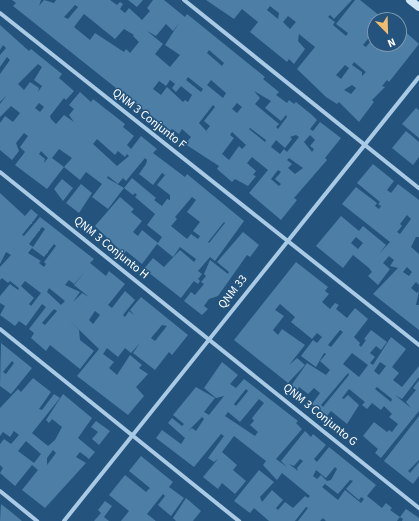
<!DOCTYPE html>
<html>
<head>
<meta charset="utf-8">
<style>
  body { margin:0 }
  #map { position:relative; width:419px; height:521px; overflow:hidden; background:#24547d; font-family:"Source Sans 3",sans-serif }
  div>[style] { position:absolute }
  .building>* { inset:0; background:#4c7ea6 }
  .street>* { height:4px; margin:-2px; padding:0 2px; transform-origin:2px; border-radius:2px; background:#a9cae5 }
  .secondary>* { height:8px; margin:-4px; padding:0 4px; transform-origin:4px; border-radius:4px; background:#d2e5f5 }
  span { translate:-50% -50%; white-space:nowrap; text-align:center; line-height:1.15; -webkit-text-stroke:3px #24547d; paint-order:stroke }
  .street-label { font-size:12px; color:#fff }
  .north { position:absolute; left:367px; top:12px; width:40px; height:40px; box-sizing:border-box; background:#24547d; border:1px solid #7c98b1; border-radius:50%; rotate:157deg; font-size:11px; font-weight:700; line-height:16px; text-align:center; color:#fff }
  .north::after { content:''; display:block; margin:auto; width:14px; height:18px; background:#f0bd6c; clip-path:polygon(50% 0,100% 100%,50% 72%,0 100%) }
</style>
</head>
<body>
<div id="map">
  <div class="building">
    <div style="clip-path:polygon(evenodd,12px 0,41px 0,39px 6px,44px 0,54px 3px,56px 0,110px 0,117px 5px,120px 2px,123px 4px,120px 9px,125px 13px,129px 8px,142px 20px,150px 11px,147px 8px,153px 0,164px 0,185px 17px,187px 14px,265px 77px,263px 79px,279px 92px,276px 95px,287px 103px,289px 100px,294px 104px,296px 102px,312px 115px,317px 120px,310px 129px,313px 131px,320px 122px,341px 138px,325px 158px,327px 160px,294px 198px,297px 200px,281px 220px,249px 193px,268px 170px,252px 157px,247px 163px,256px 171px,253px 175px,256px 176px,248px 186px,235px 179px,232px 182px,217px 169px,219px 166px,185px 144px,191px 137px,182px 129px,179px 134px,172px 129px,170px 131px,13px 6px,16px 3px,12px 0,75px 5px,78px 7px,68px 19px,64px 17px,75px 5px,12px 0,84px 14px,115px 39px,124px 29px,134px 35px,133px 36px,139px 42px,130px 53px,126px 49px,124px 52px,95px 33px,90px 40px,74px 27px,84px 14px,12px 0,179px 23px,165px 45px,180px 55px,170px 67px,155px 54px,163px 44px,147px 31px,156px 36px,166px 24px,173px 31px,179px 23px,12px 0,209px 50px,224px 63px,222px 66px,207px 53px,209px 50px,12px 0,188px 77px,203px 89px,201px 92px,186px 80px,188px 77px,12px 0,170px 80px,175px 84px,172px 88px,176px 92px,181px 86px,192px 95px,188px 102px,185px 100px,183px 102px,167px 87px,161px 95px,153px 89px,159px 81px,166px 86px,170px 80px,12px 0,211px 80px,226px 93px,223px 98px,207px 85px,211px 80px,12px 0,254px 91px,271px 101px,265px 108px,281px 121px,286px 115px,287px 117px,278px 129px,276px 127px,279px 124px,255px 104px,260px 98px,254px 91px,12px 0,237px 103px,242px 107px,237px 113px,232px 109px,237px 103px,12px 0,213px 105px,215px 107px,204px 121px,210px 126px,206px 131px,209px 134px,199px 123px,213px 105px,12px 0,250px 128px,266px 140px,265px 142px,249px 129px,250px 128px,12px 0,232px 132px,246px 145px,242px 149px,239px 146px,229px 160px,222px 154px,234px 138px,230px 135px,232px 132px,12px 0,296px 135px,299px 137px,287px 152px,284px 149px,280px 154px,271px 147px,276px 140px,285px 148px,292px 139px,290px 137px,296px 135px,12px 0,310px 135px,315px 140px,310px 146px,314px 149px,312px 152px,304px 142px,310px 135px,12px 0,289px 158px,303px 168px,295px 174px,288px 168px,292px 164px,287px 160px,289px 158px,12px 0,278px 170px,281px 172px,275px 179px,281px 184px,279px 186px,271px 179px,278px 170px)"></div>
    <div style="clip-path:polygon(128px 0,143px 0,137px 7px)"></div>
    <div style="clip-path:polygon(evenodd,206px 0,352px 0,334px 19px,330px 15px,328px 17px,335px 22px,333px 25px,346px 36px,348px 33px,336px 24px,355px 0,360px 0,385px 20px,375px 20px,375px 30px,363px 45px,366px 47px,375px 36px,375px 44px,399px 44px,399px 26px,419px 44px,389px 82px,387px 80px,382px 86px,385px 87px,372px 100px,374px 102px,359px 122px,339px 102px,337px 104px,326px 97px,297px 69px,315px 47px,299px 34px,298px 41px,305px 49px,294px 64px,289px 59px,287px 62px,250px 32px,258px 22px,242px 9px,234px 19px,206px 0,270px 6px,279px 13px,278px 19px,267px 10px,270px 6px,206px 0,288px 16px,296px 22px,290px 29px,283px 22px,288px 16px,206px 0,354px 62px,366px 72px,362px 76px,362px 72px,352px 65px,354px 62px,206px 0,345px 65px,349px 68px,341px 79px,336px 75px,345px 65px,206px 0,352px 85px,356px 88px,351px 94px,344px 90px,352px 85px)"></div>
    <div style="clip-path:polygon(evenodd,0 25px,29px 51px,31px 49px,62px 74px,59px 78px,74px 91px,66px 100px,64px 98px,50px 116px,51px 119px,56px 124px,64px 115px,74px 122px,69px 115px,74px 109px,69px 105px,80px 92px,91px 102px,93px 99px,125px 124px,123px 127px,134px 136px,127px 145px,131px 149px,141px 136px,157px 149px,153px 153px,185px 177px,187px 174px,244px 221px,215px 261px,210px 257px,198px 271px,202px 274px,198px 279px,200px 281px,198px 284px,194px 281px,181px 298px,144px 269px,153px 258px,164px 267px,180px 250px,194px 262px,196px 259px,180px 247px,173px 257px,157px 244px,142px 264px,126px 251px,124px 254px,95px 226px,120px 197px,134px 209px,131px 212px,142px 221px,133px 232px,138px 236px,142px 230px,158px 243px,162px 237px,147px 225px,155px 214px,135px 197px,137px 195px,135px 193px,133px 195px,124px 188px,108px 209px,92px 197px,102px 184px,86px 172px,80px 180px,64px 167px,72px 158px,59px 149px,52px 158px,64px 167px,47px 189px,15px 165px,25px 152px,20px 147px,28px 136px,24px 133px,16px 143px,19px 151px,12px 160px,0 150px,0 123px,5px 116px,13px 122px,20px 113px,11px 106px,0 117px,0 104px,7px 95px,0 102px,0 74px,10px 60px,7px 57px,0 67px,0 55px,6px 48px,3px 45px,0 50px,0 25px,38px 64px,42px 67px,34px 80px,42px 86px,38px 92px,39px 88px,30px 82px,24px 90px,18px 84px,38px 64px,0 25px,39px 103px,44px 107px,40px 112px,35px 108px,39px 103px,0 25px,97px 139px,115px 155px,118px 151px,125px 157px,127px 154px,129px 156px,117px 166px,93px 144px,97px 139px,0 25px,41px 151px,48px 158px,44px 163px,45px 159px,39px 154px,41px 151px,0 25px,145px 158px,147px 160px,146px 164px,139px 174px,153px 185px,162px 173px,165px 175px,157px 185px,170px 195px,170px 200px,167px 199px,162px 206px,154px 200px,156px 198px,132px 178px,124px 188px,107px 178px,108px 176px,118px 184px,123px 178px,126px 181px,145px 158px,0 25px,192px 197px,196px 200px,187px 212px,200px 222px,193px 231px,200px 236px,198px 239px,191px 234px,187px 239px,171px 226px,177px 219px,175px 217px,192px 197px,0 25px,224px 222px,225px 223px,209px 243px,208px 242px,224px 222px)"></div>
    <div style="clip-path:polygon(416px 108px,419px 110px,419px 138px,402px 124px)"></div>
    <div style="clip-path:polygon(406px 131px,419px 142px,419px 157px,413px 165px,392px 148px)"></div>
    <div style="clip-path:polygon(evenodd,373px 164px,394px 181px,387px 190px,391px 193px,398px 184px,419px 200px,419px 237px,416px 237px,411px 247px,419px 254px,419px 285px,416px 282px,411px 288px,417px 293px,419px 291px,416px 305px,419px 305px,419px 330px,373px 294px,398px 268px,390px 266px,394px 260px,389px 256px,383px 263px,390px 269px,378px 285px,368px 276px,372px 272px,369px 268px,353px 255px,343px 268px,316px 246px,341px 216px,359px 231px,363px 226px,386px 245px,379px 254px,390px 242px,342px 204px,356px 187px,377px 203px,375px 206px,379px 209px,381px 206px,378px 204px,380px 202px,357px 183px,373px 164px,407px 215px,411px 219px,400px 234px,397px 232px,402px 226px,400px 224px,407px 215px,373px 164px,356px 237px,363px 243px,358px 249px,351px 243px,356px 237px,373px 164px,407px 267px,412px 272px,409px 276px,403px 272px,407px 267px)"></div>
    <div style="clip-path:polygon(62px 179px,73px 188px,63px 201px,54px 189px)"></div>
    <div style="clip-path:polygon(81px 184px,92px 193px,79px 213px,66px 203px)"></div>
    <div style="clip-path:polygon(evenodd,0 193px,25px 216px,31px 209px,38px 215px,22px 235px,24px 236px,40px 217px,94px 259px,90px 263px,106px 276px,109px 271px,125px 284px,108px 305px,112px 308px,125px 291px,135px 300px,123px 315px,125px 317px,129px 311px,134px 315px,130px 310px,141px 297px,188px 335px,172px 355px,169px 352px,155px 370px,133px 353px,140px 343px,131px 353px,125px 348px,118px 357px,107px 348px,103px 354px,114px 362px,109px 368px,117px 375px,130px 355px,142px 365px,139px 368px,148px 374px,136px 387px,144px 396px,128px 415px,77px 376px,99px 349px,70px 321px,79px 330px,80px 340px,94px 351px,80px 369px,50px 345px,46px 351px,31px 338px,34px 333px,29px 329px,46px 307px,42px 304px,26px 326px,19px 321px,15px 326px,0 315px,5px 306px,0 303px,0 296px,10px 284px,18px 290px,19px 288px,10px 281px,8px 283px,2px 278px,0 280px,0 267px,11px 255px,6px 252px,0 264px,0 193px,42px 227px,45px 229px,33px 247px,29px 244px,42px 227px,0 193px,54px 244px,56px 246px,44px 262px,46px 264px,44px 267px,39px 263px,41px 261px,28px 253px,32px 248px,44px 257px,54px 244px,0 193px,84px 273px,74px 285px,89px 297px,82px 293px,73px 302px,80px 292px,65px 285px,69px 280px,74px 284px,84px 273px,0 193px,25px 281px,41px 293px,31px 306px,29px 304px,34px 298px,21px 286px,25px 281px,0 193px,49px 288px,65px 301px,61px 305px,47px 292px,49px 288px,0 193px,54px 309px,57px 311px,45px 325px,42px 323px,54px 309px,0 193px,95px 311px,100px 315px,93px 324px,89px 320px,95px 311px,0 193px,162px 325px,167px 326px,155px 341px,151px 338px,162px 325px)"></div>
    <div style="clip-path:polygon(243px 232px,259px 245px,250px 257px,247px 255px,218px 296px,209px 299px,204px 306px,208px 309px,202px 315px,184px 301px,191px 292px,195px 295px,204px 284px,201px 282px,206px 276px,204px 274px,210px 260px,228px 274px,229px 272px,217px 262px)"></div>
    <div style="clip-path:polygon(evenodd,296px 262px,328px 287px,325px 291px,329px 294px,322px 302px,330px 309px,335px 303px,339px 305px,336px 309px,347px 318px,355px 308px,368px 319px,354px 337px,360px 343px,359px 345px,361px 347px,366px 340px,364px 339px,371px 330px,387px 342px,381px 350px,376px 346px,370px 353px,375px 357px,370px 363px,373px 365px,391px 337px,406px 349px,392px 367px,399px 373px,393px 380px,402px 387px,419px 366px,419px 377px,402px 399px,395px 395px,411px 408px,406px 402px,416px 390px,413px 388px,419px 380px,419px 411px,381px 458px,375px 453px,378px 449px,363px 436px,374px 422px,387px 432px,389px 430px,392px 432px,398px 424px,389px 417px,392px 414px,384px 406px,381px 410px,372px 403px,367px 409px,362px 405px,365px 402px,349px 389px,342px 398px,344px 399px,348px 395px,359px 405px,347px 424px,331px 411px,327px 416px,312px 404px,320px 393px,314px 388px,308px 394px,299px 387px,297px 391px,291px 386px,307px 363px,326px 375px,330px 370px,320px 361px,326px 354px,324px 353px,316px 367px,301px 356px,313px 340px,317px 343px,322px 337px,317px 333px,312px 339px,291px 322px,295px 317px,280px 304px,275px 310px,284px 316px,273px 330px,278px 335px,282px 329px,305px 345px,289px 365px,297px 358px,305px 365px,288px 383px,234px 340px,296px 262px,340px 330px,343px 332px,331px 347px,328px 345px,340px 330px,296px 262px,352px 353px,368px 365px,359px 377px,343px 364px,352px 353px,296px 262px,380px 362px,386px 366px,379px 375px,374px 371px,380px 362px,296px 262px,348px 373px,349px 375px,323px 407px,321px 405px,348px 373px,296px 262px,377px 387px,392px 399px,391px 402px,375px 389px,377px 387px)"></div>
    <div style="clip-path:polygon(evenodd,1px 343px,32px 368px,11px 394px,0 386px,1px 343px,12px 361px,14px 363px,6px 374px,3px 372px,12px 361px)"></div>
    <div style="clip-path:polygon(evenodd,222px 362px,238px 375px,230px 384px,236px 388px,244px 379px,298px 421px,296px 423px,302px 429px,276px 459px,287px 467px,281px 461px,305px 431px,311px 437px,313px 434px,326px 445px,314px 459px,317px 462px,329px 447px,376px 485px,367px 496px,382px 508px,386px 503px,392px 508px,390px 510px,400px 517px,397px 521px,326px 521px,323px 518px,320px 521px,298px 521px,308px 508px,306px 507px,295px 521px,269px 521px,254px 508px,250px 513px,234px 501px,259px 470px,274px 482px,260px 497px,262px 502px,272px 490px,283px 500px,276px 508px,278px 510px,285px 502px,293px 508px,305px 496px,308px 498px,310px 496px,282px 473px,277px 480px,274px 477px,263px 465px,266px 461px,234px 436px,222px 452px,237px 465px,233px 470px,246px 481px,235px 494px,222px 483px,218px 489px,203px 477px,218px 459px,214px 462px,208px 458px,224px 436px,221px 434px,194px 467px,156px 438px,162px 430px,181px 444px,185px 438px,168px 423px,172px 418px,182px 426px,184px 424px,173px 415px,196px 387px,215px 398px,204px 412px,209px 415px,224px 396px,216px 398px,204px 388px,222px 362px,246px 389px,248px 391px,236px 406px,234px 404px,246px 389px,222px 362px,259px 399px,264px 403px,252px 418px,254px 421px,250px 425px,258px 432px,255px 436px,225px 416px,228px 412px,240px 422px,259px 399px,222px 362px,202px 417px,204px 419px,196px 431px,192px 428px,188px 431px,202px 417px,222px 362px,300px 459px,303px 461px,297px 468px,298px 471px,289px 464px,294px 466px,300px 459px,222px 362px,335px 467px,337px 469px,331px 480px,327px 481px,321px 475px,317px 479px,313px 476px,316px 470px,326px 478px,335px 467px,222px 362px,350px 480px,353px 481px,346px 489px,359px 500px,361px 497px,364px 499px,361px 503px,345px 490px,338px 500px,322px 487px,325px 484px,338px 494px,350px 480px)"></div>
    <div style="clip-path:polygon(evenodd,33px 378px,51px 392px,39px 409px,42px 410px,54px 394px,60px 398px,32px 433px,48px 446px,55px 440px,62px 427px,52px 419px,49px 423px,46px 420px,63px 394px,92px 418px,78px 438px,95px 452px,89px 459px,80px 452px,76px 457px,86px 463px,45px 508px,22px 490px,38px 470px,32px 465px,15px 486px,0 473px,3px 468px,0 465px,0 444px,4px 439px,11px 444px,19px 435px,14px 431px,10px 437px,3px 432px,0 436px,0 408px,18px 389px,21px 392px,33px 378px,26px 441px,41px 454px,34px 463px,18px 451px,26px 441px,33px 378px,53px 450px,56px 453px,47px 465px,47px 458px,53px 450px)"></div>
    <div style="clip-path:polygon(419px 416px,419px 460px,408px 471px,410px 473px,419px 462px,419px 476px,413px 484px,384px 461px)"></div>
    <div style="clip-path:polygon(96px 421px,110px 431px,99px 445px,92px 439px,98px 432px,91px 427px)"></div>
    <div style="clip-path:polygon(141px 456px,173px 482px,169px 487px,184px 498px,171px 516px,158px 505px,165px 496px,163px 494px,147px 514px,156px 521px,121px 521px,129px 511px,109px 495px,125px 475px,146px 492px,150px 488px,129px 471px)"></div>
    <div style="clip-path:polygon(186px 498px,201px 511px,193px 521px,176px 521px,173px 518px)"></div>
    <div style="clip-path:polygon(105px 501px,112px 506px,104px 517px,109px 521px,94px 521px,101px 513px,98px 510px)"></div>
    <div style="clip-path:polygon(1px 504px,10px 511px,22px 521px,0 521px)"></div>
    <div style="clip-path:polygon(406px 509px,419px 518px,419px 521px,402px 521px,403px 519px,400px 517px)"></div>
  </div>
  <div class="street">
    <div style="left:184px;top:0;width:301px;rotate:38.7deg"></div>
    <div style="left:0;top:13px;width:535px;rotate:38.39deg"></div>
    <div style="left:0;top:172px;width:537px;rotate:38.73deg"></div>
    <div style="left:0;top:329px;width:307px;rotate:38.8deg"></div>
    <div style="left:0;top:491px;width:48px;rotate:39deg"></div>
    <div style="left:64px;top:521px;width:568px;rotate:-51.36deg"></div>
  </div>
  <div class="secondary">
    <div style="left:410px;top:0;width:11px;rotate:38deg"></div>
  </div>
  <div class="street-label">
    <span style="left:149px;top:119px;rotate:38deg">QNM 3 Conjunto F</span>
    <span style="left:111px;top:248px;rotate:39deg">QNM 3 Conjunto H</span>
    <span style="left:233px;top:292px;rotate:-52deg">QNM 33</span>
    <span style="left:320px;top:415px;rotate:39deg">QNM 3 Conjunto G</span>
  </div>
  <div class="north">N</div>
</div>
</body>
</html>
